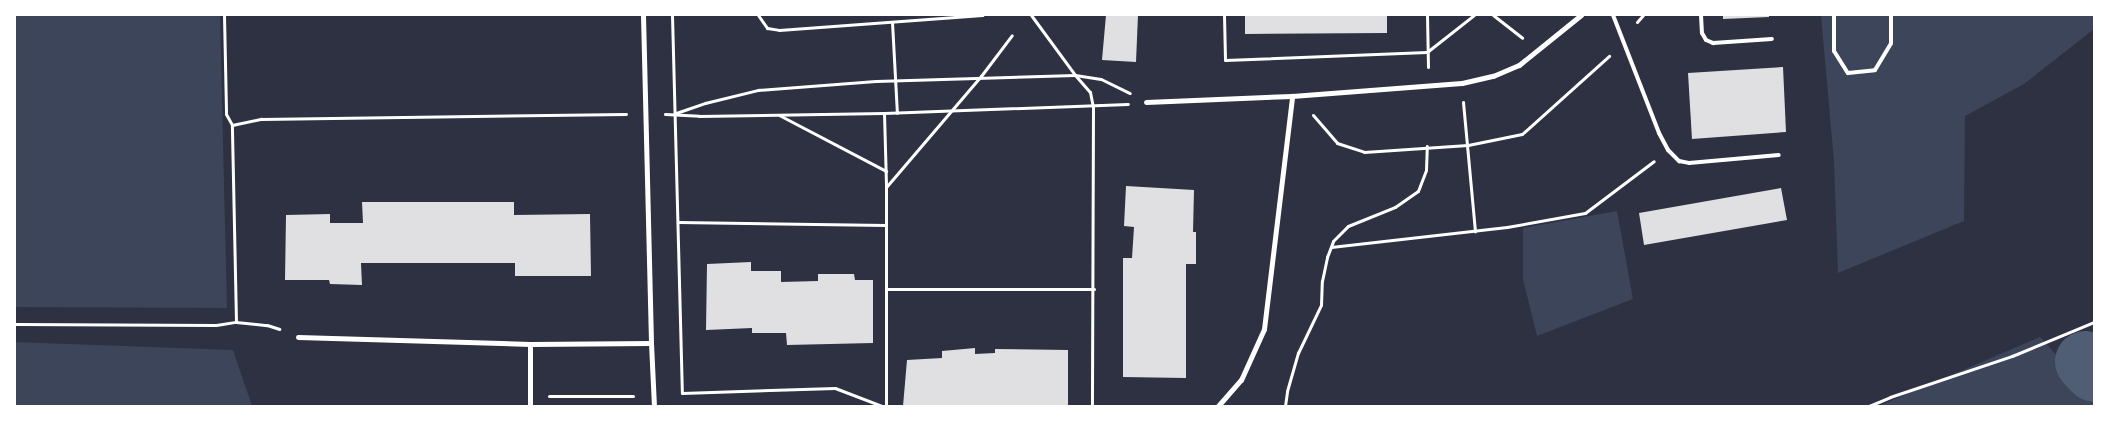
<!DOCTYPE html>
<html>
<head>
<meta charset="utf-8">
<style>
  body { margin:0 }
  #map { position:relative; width:2109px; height:421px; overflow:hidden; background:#2d3142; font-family:"Fira Sans",sans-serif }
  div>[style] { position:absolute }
  .green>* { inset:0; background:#3c4559 }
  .river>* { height:61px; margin:-30.5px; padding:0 30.5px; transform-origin:30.5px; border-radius:30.5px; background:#4f5d75 }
  .building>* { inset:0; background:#e0e0e3 }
  .path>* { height:3px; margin:-1.5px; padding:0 1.5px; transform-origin:1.5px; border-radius:1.5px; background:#fff }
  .service>* { height:4px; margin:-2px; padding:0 2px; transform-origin:2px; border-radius:2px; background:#fff }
  .minor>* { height:5px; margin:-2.5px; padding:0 2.5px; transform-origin:2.5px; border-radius:2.5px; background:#fff }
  span { translate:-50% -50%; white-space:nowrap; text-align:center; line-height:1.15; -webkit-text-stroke:5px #fff; paint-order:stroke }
  .frame { position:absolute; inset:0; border:16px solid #fff; pointer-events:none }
</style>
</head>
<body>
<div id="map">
  <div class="green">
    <div style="clip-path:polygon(15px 15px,220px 15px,227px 308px,15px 307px)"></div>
    <div style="clip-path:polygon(1821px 15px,2094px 15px,2094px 29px,2024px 84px,1965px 116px,1964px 221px,1838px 273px,1834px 162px)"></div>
    <div style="clip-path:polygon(1617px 211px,1633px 299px,1537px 336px,1523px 279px,1523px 228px)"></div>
    <div style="clip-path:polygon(2040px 337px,2094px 396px,2094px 406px,1879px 406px)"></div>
    <div style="clip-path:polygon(15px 342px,233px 350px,252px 406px,15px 406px)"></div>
  </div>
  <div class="river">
    <div style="left:2085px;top:361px;width:13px;rotate:48deg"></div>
  </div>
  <div class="building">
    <div style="clip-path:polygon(1106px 15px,1138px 15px,1136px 62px,1102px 60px)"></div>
    <div style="clip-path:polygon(1245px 15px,1387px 15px,1387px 33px,1245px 34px)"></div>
    <div style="clip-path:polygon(1723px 15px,1769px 15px,1769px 17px,1723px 19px)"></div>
    <div style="clip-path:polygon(1783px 67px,1786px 132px,1692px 139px,1688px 73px)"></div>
    <div style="clip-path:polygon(1126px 186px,1194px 190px,1193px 232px,1196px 232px,1196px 264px,1186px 264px,1186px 378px,1123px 377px,1123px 258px,1132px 258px,1134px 227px,1124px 226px)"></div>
    <div style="clip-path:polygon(1781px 188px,1787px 220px,1644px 245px,1639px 213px)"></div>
    <div style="clip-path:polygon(362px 202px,514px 202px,514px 215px,590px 214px,591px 276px,515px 276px,515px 263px,361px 263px,362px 285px,330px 284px,329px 280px,285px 280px,286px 215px,330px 214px,330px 223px,363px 223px)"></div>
    <div style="clip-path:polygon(751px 262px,751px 271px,781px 271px,781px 282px,818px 281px,818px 274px,854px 274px,855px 280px,873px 280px,873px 343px,787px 345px,786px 333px,752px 333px,752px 328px,706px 330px,707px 264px)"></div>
    <div style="clip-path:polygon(975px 348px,975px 354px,995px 353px,995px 349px,1068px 350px,1068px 406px,903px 406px,907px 360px,942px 358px,942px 351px)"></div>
  </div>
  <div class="path">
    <div style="left:224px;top:15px;width:99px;rotate:88.8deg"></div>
    <div style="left:226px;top:114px;width:13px;rotate:61deg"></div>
    <div style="left:672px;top:15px;width:378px;rotate:88.5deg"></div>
    <div style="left:682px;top:393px;width:153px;rotate:-1.9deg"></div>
    <div style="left:835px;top:388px;width:50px;rotate:21deg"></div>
    <div style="left:758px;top:15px;width:16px;rotate:55deg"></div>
    <div style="left:767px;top:28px;width:12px;rotate:9deg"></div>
    <div style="left:779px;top:30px;width:204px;rotate:-4.2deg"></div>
    <div style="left:1031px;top:15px;width:74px;rotate:53.7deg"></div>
    <div style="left:1075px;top:75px;width:23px;rotate:49deg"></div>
    <div style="left:1090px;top:92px;width:15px;rotate:79deg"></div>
    <div style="left:1093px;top:107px;width:299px;rotate:90.2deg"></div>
    <div style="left:1224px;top:15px;width:45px;rotate:88.7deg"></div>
    <div style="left:1225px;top:60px;width:202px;rotate:-2.3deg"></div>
    <div style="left:1427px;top:52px;width:60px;rotate:-38.2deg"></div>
    <div style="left:1427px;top:15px;width:52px;rotate:88.9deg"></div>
    <div style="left:1493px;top:15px;width:37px;rotate:38deg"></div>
    <div style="left:892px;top:22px;width:91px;rotate:86.9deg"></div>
    <div style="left:1637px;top:22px;width:9px;rotate:-49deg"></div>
    <div style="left:1463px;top:102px;width:130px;rotate:84.7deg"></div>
    <div style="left:676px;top:113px;width:31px;rotate:-19deg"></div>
    <div style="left:705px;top:103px;width:55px;rotate:-13.8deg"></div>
    <div style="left:758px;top:90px;width:118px;rotate:-4.4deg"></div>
    <div style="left:876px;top:81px;width:199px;rotate:-1.7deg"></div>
    <div style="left:1075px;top:75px;width:26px;rotate:9deg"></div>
    <div style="left:1101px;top:79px;width:32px;rotate:26deg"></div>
    <div style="left:884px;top:113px;width:73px;rotate:88.4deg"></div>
    <div style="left:886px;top:186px;width:220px;rotate:90deg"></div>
    <div style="left:665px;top:114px;width:34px;rotate:3deg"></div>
    <div style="left:699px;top:116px;width:185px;rotate:-0.9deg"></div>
    <div style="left:884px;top:113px;width:244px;rotate:-2.1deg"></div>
    <div style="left:779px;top:115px;width:121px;rotate:27.6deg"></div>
    <div style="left:1313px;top:115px;width:37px;rotate:49deg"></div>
    <div style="left:1337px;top:143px;width:28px;rotate:18deg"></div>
    <div style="left:1364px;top:152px;width:104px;rotate:-3.9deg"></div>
    <div style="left:1468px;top:145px;width:55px;rotate:-11.5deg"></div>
    <div style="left:1522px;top:134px;width:117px;rotate:-41.9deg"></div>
    <div style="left:887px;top:186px;width:145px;rotate:-49.5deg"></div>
    <div style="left:981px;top:76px;width:51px;rotate:-52.9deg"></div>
    <div style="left:678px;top:222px;width:208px;rotate:0.8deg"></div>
    <div style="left:1331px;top:247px;width:177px;rotate:-6.5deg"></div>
    <div style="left:1507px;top:227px;width:79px;rotate:-10.2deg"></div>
    <div style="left:1585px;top:213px;width:86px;rotate:-37deg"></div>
    <div style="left:886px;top:289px;width:208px"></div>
    <div style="left:236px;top:322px;width:197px;rotate:-91.2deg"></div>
    <div style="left:232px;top:125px;width:30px;rotate:-12deg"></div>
    <div style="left:261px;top:119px;width:365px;rotate:-0.8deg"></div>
    <div style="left:15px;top:324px;width:201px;rotate:0.3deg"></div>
    <div style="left:216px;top:325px;width:20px;rotate:-9deg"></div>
    <div style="left:236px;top:322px;width:31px;rotate:6deg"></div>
    <div style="left:267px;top:325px;width:13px;rotate:18deg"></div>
    <div style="left:549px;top:396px;width:84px"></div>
    <div style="left:1285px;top:406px;width:15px;rotate:-82deg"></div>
    <div style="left:1287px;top:391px;width:40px;rotate:-74deg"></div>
    <div style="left:1298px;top:353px;width:53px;rotate:-64.4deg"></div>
    <div style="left:1321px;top:305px;width:24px;rotate:-88deg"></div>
    <div style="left:1322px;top:281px;width:25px;rotate:-78deg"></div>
    <div style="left:1327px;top:257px;width:17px;rotate:-69deg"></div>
    <div style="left:1333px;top:241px;width:21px;rotate:-45deg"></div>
    <div style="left:1348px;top:226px;width:51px;rotate:-22deg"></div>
    <div style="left:1395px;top:207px;width:28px;rotate:-35deg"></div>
    <div style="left:1418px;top:191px;width:22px;rotate:-69deg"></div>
    <div style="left:1426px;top:170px;width:24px;rotate:-88deg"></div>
    <div style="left:1869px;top:406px;width:23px;rotate:-23deg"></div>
    <div style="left:1890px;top:397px;width:129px;rotate:-18.6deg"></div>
    <div style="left:2012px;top:356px;width:89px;rotate:-22.5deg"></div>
  </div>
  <div class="service">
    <div style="left:1613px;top:15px;width:127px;rotate:68.7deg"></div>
    <div style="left:1659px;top:133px;width:19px;rotate:62deg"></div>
    <div style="left:1668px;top:150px;width:16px;rotate:45deg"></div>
    <div style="left:1679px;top:161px;width:10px;rotate:11deg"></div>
    <div style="left:1689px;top:163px;width:90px;rotate:-5.1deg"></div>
    <div style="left:1701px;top:15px;width:18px;rotate:87deg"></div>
    <div style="left:1702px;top:33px;width:8px;rotate:60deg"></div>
    <div style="left:1706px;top:40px;width:8px;rotate:23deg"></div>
    <div style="left:1713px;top:43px;width:59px;rotate:-3.9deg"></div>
    <div style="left:1834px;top:15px;width:36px;rotate:90deg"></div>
    <div style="left:1834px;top:51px;width:26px;rotate:58deg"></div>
    <div style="left:1848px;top:73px;width:27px;rotate:-6deg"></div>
    <div style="left:1875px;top:70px;width:31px;rotate:-59deg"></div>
    <div style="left:1891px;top:43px;width:28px;rotate:-90deg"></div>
  </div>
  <div class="minor">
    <div style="left:643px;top:15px;width:328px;rotate:88.6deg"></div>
    <div style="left:651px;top:343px;width:63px;rotate:87.3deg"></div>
    <div style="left:1146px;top:102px;width:146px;rotate:-2.4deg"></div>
    <div style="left:1292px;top:96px;width:170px;rotate:-4.4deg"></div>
    <div style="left:1462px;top:83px;width:32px;rotate:-13deg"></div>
    <div style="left:1493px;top:76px;width:28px;rotate:-23deg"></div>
    <div style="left:1519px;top:65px;width:80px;rotate:-38.9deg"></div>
    <div style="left:298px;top:337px;width:232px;rotate:1.7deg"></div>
    <div style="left:530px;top:344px;width:121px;rotate:-0.5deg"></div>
    <div style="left:530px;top:344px;width:62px;rotate:90deg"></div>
    <div style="left:1218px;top:406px;width:35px;rotate:-49deg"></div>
    <div style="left:1241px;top:380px;width:56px;rotate:-65.7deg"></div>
    <div style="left:1264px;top:329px;width:235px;rotate:-83.1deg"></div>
  </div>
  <div class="frame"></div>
</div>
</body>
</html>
